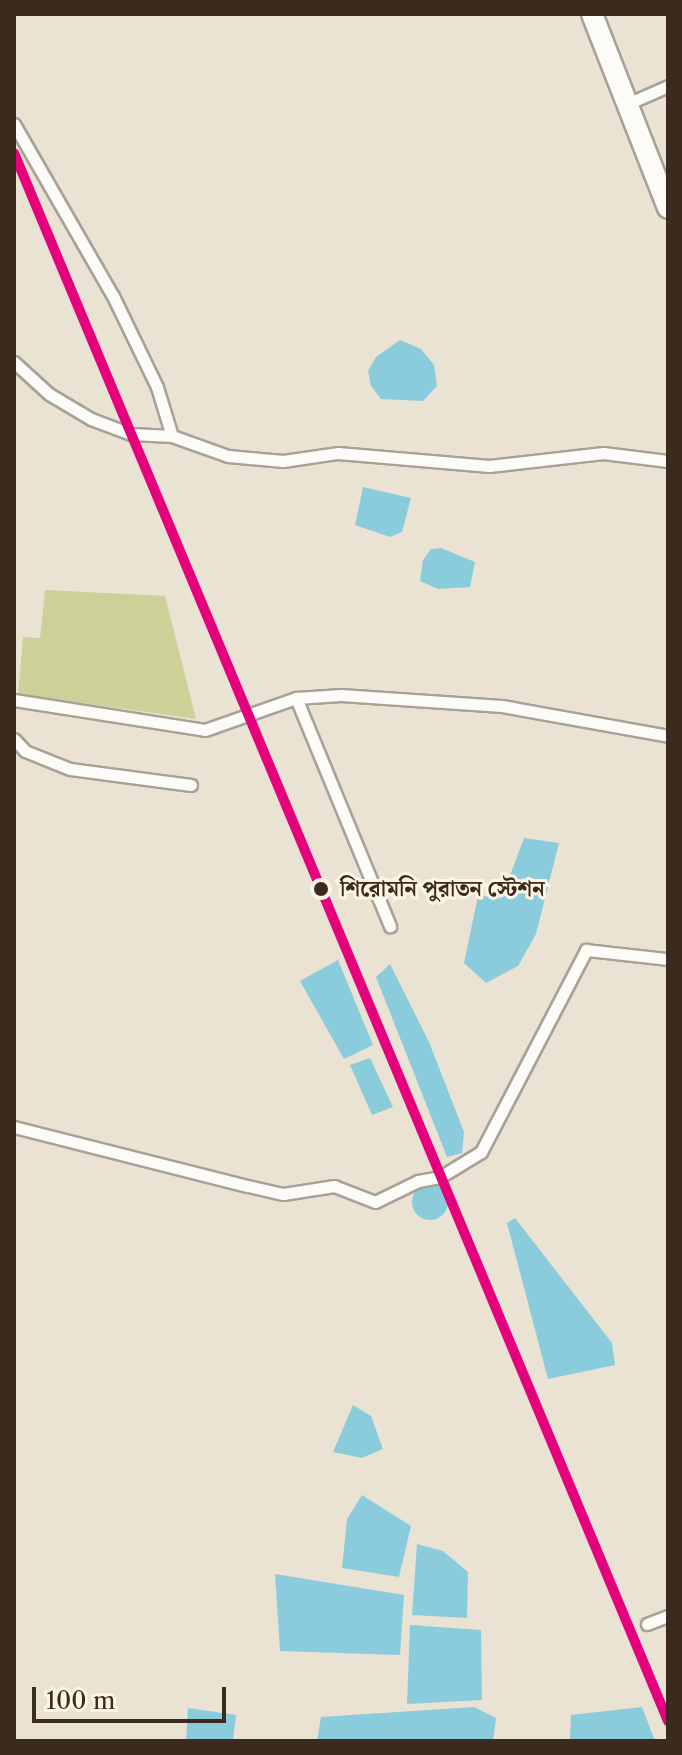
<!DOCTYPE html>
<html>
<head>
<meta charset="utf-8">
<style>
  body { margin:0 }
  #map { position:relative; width:682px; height:1755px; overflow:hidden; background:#eae2d3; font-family:"Libre Caslon Text","Noto Serif Bengali",serif }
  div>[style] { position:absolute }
  .green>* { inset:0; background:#ccd297 }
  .water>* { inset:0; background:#8accdc }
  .round { border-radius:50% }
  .roads { filter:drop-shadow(2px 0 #a7a196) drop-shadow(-2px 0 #a7a196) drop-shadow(0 2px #a7a196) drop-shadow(0 -2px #a7a196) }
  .street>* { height:11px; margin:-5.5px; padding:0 5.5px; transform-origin:5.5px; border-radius:5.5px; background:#fcfbf8 }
  .highway>* { height:20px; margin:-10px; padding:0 10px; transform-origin:10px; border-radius:10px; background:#fcfbf8 }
  .rail-1>* { height:10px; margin:-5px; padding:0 5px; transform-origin:5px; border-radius:5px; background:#e5007d }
  .dots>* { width:22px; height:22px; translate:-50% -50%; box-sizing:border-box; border:4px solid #fcf5e5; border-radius:50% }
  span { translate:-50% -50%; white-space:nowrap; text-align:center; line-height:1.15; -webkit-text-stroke:6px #fcf5e5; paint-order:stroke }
  .stop-label { font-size:22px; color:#3b2a1e; font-weight:700 }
  .left { translate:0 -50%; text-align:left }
  .frame { position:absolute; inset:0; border:16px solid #3b2a1e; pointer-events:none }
  .scale { position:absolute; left:32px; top:1687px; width:194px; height:36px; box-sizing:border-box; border:4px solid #3b2a1e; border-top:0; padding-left:10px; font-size:24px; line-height:28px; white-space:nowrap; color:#3b2a1e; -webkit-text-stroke:6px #fcf5e5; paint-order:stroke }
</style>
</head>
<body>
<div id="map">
  <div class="green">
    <div style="clip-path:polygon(45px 590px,165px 596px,196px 719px,18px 694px,23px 637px,40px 638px)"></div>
  </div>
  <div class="water">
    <div style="clip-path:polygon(400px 340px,421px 349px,434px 365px,437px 386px,423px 401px,381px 399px,371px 386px,368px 371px,376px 357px)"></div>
    <div style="clip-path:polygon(363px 487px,411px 498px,402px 532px,390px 537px,355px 525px)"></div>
    <div style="clip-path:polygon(441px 548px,475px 562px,470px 587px,438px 589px,420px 581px,423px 560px,431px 549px)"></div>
    <div style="clip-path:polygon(524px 838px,559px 843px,536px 934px,518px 966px,486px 983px,464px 963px,478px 896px,502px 897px)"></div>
    <div style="clip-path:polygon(338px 960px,373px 1045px,344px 1059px,300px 981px)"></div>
    <div style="clip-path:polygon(390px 964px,429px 1042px,464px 1132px,462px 1153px,447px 1157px,376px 977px)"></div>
    <div style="clip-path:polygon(370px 1058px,393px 1107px,372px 1115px,350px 1065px)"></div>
    <div class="round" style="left:412px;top:1184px;width:36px;height:36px"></div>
    <div style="clip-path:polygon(515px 1218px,612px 1343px,615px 1365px,548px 1379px,507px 1223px)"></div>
    <div style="clip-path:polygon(353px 1405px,371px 1416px,383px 1449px,362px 1458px,333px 1452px)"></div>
    <div style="clip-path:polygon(362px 1495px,411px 1526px,399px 1577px,342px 1568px,347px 1519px)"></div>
    <div style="clip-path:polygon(417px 1544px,443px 1551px,468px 1572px,467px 1618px,412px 1615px)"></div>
    <div style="clip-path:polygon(275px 1574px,404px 1595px,400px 1655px,280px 1651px)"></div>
    <div style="clip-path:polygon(410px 1625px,481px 1630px,482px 1700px,407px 1704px)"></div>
    <div style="clip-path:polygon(474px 1707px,496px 1718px,493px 1741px,317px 1741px,321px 1717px)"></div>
    <div style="clip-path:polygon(642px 1707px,655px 1741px,570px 1740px,571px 1715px)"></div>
    <div style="clip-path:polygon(188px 1708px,236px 1715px,233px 1741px,186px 1741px)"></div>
  </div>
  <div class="roads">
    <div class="street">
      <div style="left:627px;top:104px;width:45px;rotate:-23.7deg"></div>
      <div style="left:14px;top:124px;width:198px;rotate:60.1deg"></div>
      <div style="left:113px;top:296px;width:101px;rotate:64.2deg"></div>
      <div style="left:157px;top:387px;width:51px;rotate:73deg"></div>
      <div style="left:14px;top:362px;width:47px;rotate:42.4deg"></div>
      <div style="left:49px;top:394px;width:49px;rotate:30.8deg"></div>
      <div style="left:91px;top:419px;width:43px;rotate:20.6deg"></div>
      <div style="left:131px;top:434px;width:41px;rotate:2.8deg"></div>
      <div style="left:172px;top:436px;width:59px;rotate:19.7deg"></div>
      <div style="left:228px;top:456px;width:55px;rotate:5.2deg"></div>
      <div style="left:283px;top:461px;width:56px;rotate:-8.3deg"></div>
      <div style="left:338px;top:453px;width:152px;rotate:4.9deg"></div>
      <div style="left:489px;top:466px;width:115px;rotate:-6.5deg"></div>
      <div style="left:603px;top:453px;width:65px;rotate:7deg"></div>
      <div style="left:296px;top:698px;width:247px;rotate:67.6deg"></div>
      <div style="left:14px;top:700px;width:193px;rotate:8.9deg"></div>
      <div style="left:205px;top:730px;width:96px;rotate:-19.4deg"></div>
      <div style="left:296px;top:698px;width:45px;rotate:-3.8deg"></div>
      <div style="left:341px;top:695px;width:161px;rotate:3.9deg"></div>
      <div style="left:502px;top:706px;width:169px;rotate:10.2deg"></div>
      <div style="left:14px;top:739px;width:16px;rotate:47deg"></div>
      <div style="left:25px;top:751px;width:48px;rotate:21.8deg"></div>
      <div style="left:70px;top:769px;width:122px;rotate:7.5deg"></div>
      <div style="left:14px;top:1127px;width:241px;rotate:14.2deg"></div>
      <div style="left:248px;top:1186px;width:36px;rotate:13deg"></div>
      <div style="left:283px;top:1194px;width:52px;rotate:-8.9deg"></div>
      <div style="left:334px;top:1186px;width:44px;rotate:21.3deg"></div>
      <div style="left:375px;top:1202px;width:48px;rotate:-26deg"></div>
      <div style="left:418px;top:1181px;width:22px;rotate:-10deg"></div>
      <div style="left:440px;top:1177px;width:48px;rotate:-31.4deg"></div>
      <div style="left:481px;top:1152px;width:228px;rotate:-62.5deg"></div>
      <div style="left:586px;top:950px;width:82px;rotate:6.3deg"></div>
      <div style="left:647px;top:1624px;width:22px;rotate:-21deg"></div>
    </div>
    <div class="highway">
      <div style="left:592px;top:14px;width:208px;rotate:68.6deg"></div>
    </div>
  </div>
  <div class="rail-1">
    <div style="left:14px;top:153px;width:1699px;rotate:67.36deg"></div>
  </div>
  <div class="dots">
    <div style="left:321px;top:889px;background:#3b2a1e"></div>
  </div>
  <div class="stop-label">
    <span class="left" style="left:340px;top:889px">শিরোমনি পুরাতন স্টেশন</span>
  </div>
  <div class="frame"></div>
  <div class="scale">100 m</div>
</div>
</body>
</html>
